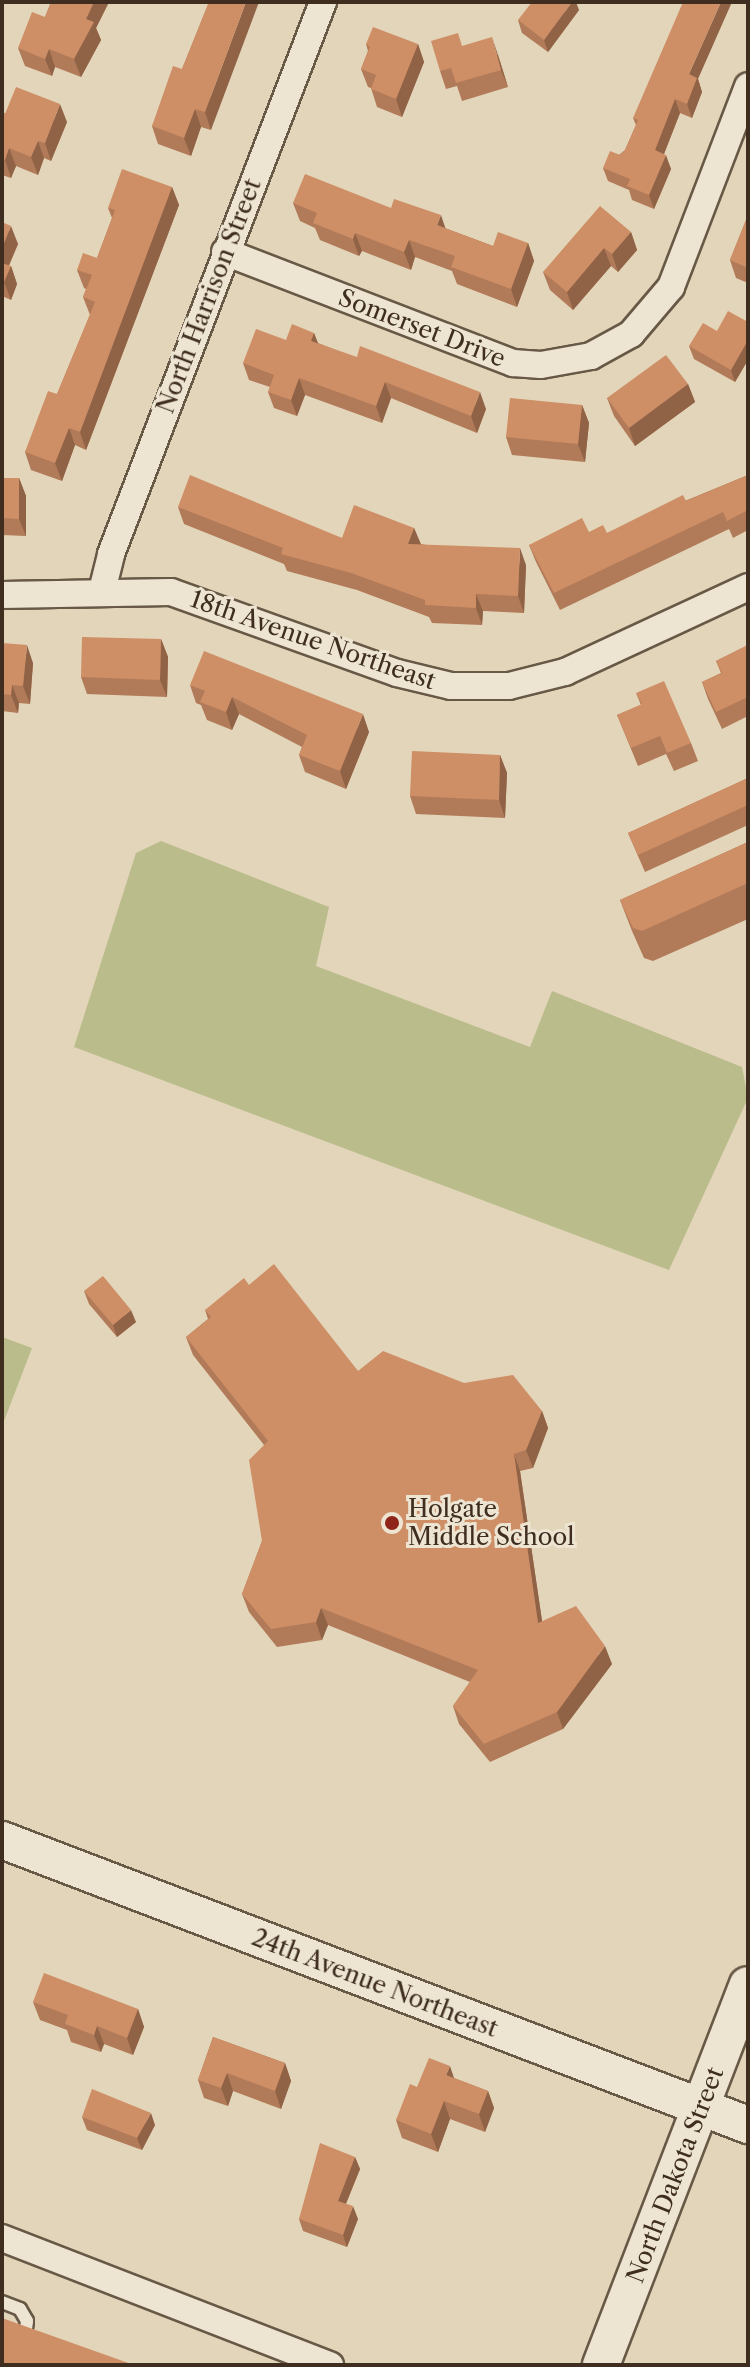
<!DOCTYPE html>
<html>
<head>
<meta charset="utf-8">
<style>
  body { margin:0 }
  #map { position:relative; width:750px; height:2367px; overflow:hidden; background:#e3d5b9; font-family:"Libre Caslon Text",serif }
  div>[style] { position:absolute }
  .green>* { inset:0; background:#babc8b }
  .roads { filter:drop-shadow(2px 0 #685846) drop-shadow(-2px 0 #685846) drop-shadow(0 2px #685846) drop-shadow(0 -2px #685846) }
  .lane>* { height:12px; margin:-6px; padding:0 6px; transform-origin:6px; border-radius:6px; background:#ede4d2 }
  .street>* { height:26px; margin:-13px; padding:0 13px; transform-origin:13px; border-radius:13px; background:#ede4d2 }
  .secondary>* { height:36px; margin:-18px; padding:0 18px; transform-origin:18px; border-radius:18px; background:#ede4d2 }
  .wall>* { inset:0; background:#b17a58 }
  .shaded-wall>* { inset:0; background:#906347 }
  .building>* { inset:0; background:#ce8e66 }
  .dots>* { width:22px; height:22px; translate:-50% -50%; box-sizing:border-box; border:4px solid #ede4d2; border-radius:50% }
  span { translate:-50% -50%; white-space:nowrap; text-align:center; line-height:1.15; -webkit-text-stroke:6px #ede4d2; paint-order:stroke }
  .street-label { font-size:24px; color:#3f2e20 }
  .poi-label { font-size:24px; color:#3f2e20 }
  .left { translate:0 -50%; text-align:left }
  .frame { position:absolute; inset:0; border:4px solid #3f2e20; pointer-events:none }
</style>
</head>
<body>
<div id="map">
  <div class="green">
    <div style="clip-path:polygon(161px 841px,329px 907px,316px 966px,530px 1047px,552px 991px,742px 1067px,748px 1098px,669px 1270px,74px 1047px,136px 853px)"></div>
    <div style="clip-path:polygon(2px 1337px,32px 1348px,4px 1421px,2px 1420px)"></div>
  </div>
  <div class="roads">
    <div class="lane">
      <div style="left:2px;top:2302px;width:19px;rotate:21deg"></div>
      <div style="left:20px;top:2309px;width:14px;rotate:60deg"></div>
      <div style="left:27px;top:2321px;width:16px;rotate:97deg"></div>
    </div>
    <div class="street">
      <div style="left:225px;top:252px;width:309px;rotate:21.1deg"></div>
      <div style="left:513px;top:363px;width:28px;rotate:4deg"></div>
      <div style="left:541px;top:365px;width:51px;rotate:-10.2deg"></div>
      <div style="left:591px;top:356px;width:46px;rotate:-28.8deg"></div>
      <div style="left:631px;top:334px;width:62px;rotate:-49.6deg"></div>
      <div style="left:671px;top:287px;width:215px;rotate:-69deg"></div>
      <div style="left:102px;top:591px;width:38px;rotate:-76deg"></div>
      <div style="left:111px;top:554px;width:591px;rotate:-68.99deg"></div>
      <div style="left:2px;top:595px;width:169px;rotate:-1deg"></div>
      <div style="left:171px;top:592px;width:240px;rotate:19.7deg"></div>
      <div style="left:397px;top:673px;width:56px;rotate:13.5deg"></div>
      <div style="left:451px;top:686px;width:58px"></div>
      <div style="left:509px;top:686px;width:58px;rotate:-14deg"></div>
      <div style="left:565px;top:672px;width:202px;rotate:-24.9deg"></div>
      <div style="left:2px;top:2238px;width:352px;rotate:21.2deg"></div>
    </div>
    <div class="secondary">
      <div style="left:2px;top:1840px;width:799px;rotate:20.91deg"></div>
      <div style="left:601px;top:2365px;width:407px;rotate:-68.9deg"></div>
    </div>
  </div>
  <div class="wall">
    <div style="clip-path:polygon(51px 2px,109px 2px,96px 28px,101px 40px,81px 77px,55px 67px,52px 76px,25px 66px,18px 48px,45px 17px)"></div>
    <div style="clip-path:polygon(209px 2px,211px 130px,201px 127px,191px 156px,158px 144px,152px 126px,182px 69px)"></div>
    <div style="clip-path:polygon(579px 10px,548px 52px,522px 33px,518px 20px)"></div>
    <div style="clip-path:polygon(366px 44px,418px 44px,424px 62px,402px 117px,377px 107px,371px 88px,368px 87px,361px 69px,368px 51px)"></div>
    <div style="clip-path:polygon(462px 46px,498px 55px,508px 87px,462px 101px,457px 86px,446px 89px,440px 71px)"></div>
    <div style="clip-path:polygon(698px 79px,702px 92px,692px 118px,680px 113px,664px 154px,671px 169px,654px 209px,632px 200px,629px 190px,608px 181px,603px 168px,625px 150px,636px 125px,633px 118px)"></div>
    <div style="clip-path:polygon(2px 113px,67px 122px,51px 161px,44px 158px,38px 175px,16px 166px,11px 178px,2px 175px)"></div>
    <div style="clip-path:polygon(172px 187px,179px 205px,86px 450px,75px 445px,62px 481px,31px 470px,25px 452px,57px 394px,90px 315px,83px 297px,86px 289px,84px 288px,77px 270px,97px 258px,112px 218px,108px 208px)"></div>
    <div style="clip-path:polygon(293px 203px,391px 208px,493px 246px,528px 243px,534px 261px,517px 307px,457px 284px,452px 271px,415px 257px,411px 270px,362px 251px,359px 256px,320px 240px,315px 228px,300px 221px)"></div>
    <div style="clip-path:polygon(748px 215px,748px 283px,736px 278px,730px 260px)"></div>
    <div style="clip-path:polygon(2px 222px,18px 244px,9px 266px,11px 266px,17px 284px,11px 300px,2px 296px)"></div>
    <div style="clip-path:polygon(631px 232px,637px 250px,618px 272px,611px 266px,573px 310px,550px 290px,543px 272px)"></div>
    <div style="clip-path:polygon(748px 322px,748px 360px,735px 382px,694px 359px,689px 346px,717px 331px)"></div>
    <div style="clip-path:polygon(314px 333px,318px 343px,486px 409px,477px 433px,391px 398px,382px 423px,305px 395px,297px 416px,274px 408px,268px 392px,270px 387px,249px 380px,243px 363px,286px 340px)"></div>
    <div style="clip-path:polygon(688px 384px,695px 402px,635px 446px,614px 416px,607px 398px)"></div>
    <div style="clip-path:polygon(582px 405px,589px 423px,585px 462px,512px 455px,506px 437px)"></div>
    <div style="clip-path:polygon(748px 475px,748px 530px,733px 538px,729px 529px,560px 610px,536px 562px,529px 545px,589px 532px,607px 533px)"></div>
    <div style="clip-path:polygon(2px 478px,19px 478px,26px 496px,26px 536px,2px 535px)"></div>
    <div style="clip-path:polygon(178px 507px,342px 538px,414px 528px,421px 544px,526px 565px,524px 613px,483px 611px,482px 625px,432px 623px,429px 617px,357px 590px,287px 571px,284px 564px,184px 524px)"></div>
    <div style="clip-path:polygon(161px 639px,168px 657px,167px 697px,87px 694px,81px 677px)"></div>
    <div style="clip-path:polygon(2px 643px,33px 663px,30px 704px,19px 703px,18px 713px,2px 711px)"></div>
    <div style="clip-path:polygon(748px 645px,748px 716px,722px 729px,708px 699px,702px 682px,721px 673px,716px 661px)"></div>
    <div style="clip-path:polygon(190px 685px,369px 732px,346px 789px,305px 772px,299px 755px,302px 747px,239px 714px,232px 730px,207px 720px,201px 705px,196px 703px)"></div>
    <div style="clip-path:polygon(636px 693px,691px 743px,698px 761px,674px 771px,666px 754px,638px 766px,617px 715px,641px 705px)"></div>
    <div style="clip-path:polygon(500px 755px,507px 773px,505px 818px,416px 814px,410px 796px)"></div>
    <div style="clip-path:polygon(748px 778px,748px 825px,645px 872px,628px 833px)"></div>
    <div style="clip-path:polygon(748px 842px,748px 919px,653px 961px,644px 958px,632px 931px,620px 900px)"></div>
    <div style="clip-path:polygon(249px 1285px,358px 1371px,464px 1383px,542px 1411px,548px 1428px,533px 1468px,520px 1471px,542px 1621px,612px 1664px,563px 1729px,490px 1762px,459px 1724px,453px 1706px,470px 1682px,328px 1625px,322px 1640px,277px 1647px,249px 1612px,242px 1594px,262px 1541px,264px 1445px,193px 1355px,186px 1337px,208px 1319px,205px 1310px)"></div>
    <div style="clip-path:polygon(84px 1291px,136px 1322px,117px 1337px,89px 1304px)"></div>
    <div style="clip-path:polygon(33px 2002px,138px 2009px,144px 2027px,133px 2055px,104px 2044px,101px 2052px,71px 2042px,67px 2030px,40px 2020px)"></div>
    <div style="clip-path:polygon(213px 2037px,285px 2063px,291px 2081px,281px 2109px,233px 2091px,228px 2106px,204px 2098px,198px 2080px)"></div>
    <div style="clip-path:polygon(454px 2078px,488px 2091px,494px 2108px,485px 2132px,450px 2119px,438px 2152px,402px 2138px,396px 2120px,417px 2087px)"></div>
    <div style="clip-path:polygon(82px 2117px,155px 2125px,142px 2150px,87px 2130px)"></div>
    <div style="clip-path:polygon(355px 2157px,360px 2169px,346px 2204px,358px 2219px,347px 2247px,303px 2231px,299px 2219px)"></div>
  </div>
  <div class="shaded-wall">
    <div style="clip-path:polygon(94px 2px,109px 2px,96px 28px,101px 40px,81px 77px,74px 59px,86px 19px)"></div>
    <div style="clip-path:polygon(246px 2px,259px 2px,211px 130px,205px 112px)"></div>
    <div style="clip-path:polygon(572px 2px,576px 2px,579px 10px,548px 52px,544px 40px)"></div>
    <div style="clip-path:polygon(721px 2px,732px 2px,698px 79px,702px 92px,692px 118px,687px 104px,689px 74px)"></div>
    <div style="clip-path:polygon(492px 37px,498px 55px,508px 87px,501px 70px)"></div>
    <div style="clip-path:polygon(418px 44px,424px 62px,402px 117px,396px 99px)"></div>
    <div style="clip-path:polygon(49px 49px,55px 67px,52px 76px,45px 59px)"></div>
    <div style="clip-path:polygon(675px 99px,680px 113px,660px 164px,655px 150px)"></div>
    <div style="clip-path:polygon(60px 104px,67px 122px,51px 161px,45px 143px)"></div>
    <div style="clip-path:polygon(195px 109px,201px 127px,191px 156px,184px 138px)"></div>
    <div style="clip-path:polygon(38px 141px,44px 158px,38px 175px,31px 157px)"></div>
    <div style="clip-path:polygon(9px 148px,16px 166px,11px 178px,5px 160px)"></div>
    <div style="clip-path:polygon(666px 155px,671px 169px,654px 209px,649px 195px)"></div>
    <div style="clip-path:polygon(172px 187px,179px 205px,86px 450px,80px 432px)"></div>
    <div style="clip-path:polygon(441px 215px,447px 233px,437px 225px)"></div>
    <div style="clip-path:polygon(11px 226px,18px 244px,3px 278px,2px 248px)"></div>
    <div style="clip-path:polygon(631px 232px,637px 250px,618px 272px,612px 254px)"></div>
    <div style="clip-path:polygon(355px 233px,362px 251px,359px 256px,353px 239px)"></div>
    <div style="clip-path:polygon(409px 240px,415px 257px,411px 270px,404px 252px)"></div>
    <div style="clip-path:polygon(528px 243px,534px 261px,517px 307px,511px 289px)"></div>
    <div style="clip-path:polygon(604px 248px,611px 266px,573px 310px,567px 292px)"></div>
    <div style="clip-path:polygon(11px 266px,17px 284px,11px 300px,4px 282px)"></div>
    <div style="clip-path:polygon(314px 333px,320px 349px,311px 341px)"></div>
    <div style="clip-path:polygon(748px 340px,748px 360px,735px 382px,731px 370px)"></div>
    <div style="clip-path:polygon(299px 378px,305px 395px,297px 416px,291px 400px)"></div>
    <div style="clip-path:polygon(385px 382px,391px 398px,382px 423px,376px 406px)"></div>
    <div style="clip-path:polygon(688px 384px,695px 402px,635px 446px,629px 428px)"></div>
    <div style="clip-path:polygon(480px 392px,486px 409px,477px 433px,471px 416px)"></div>
    <div style="clip-path:polygon(582px 405px,589px 423px,585px 462px,578px 444px)"></div>
    <div style="clip-path:polygon(69px 428px,75px 445px,62px 481px,55px 463px)"></div>
    <div style="clip-path:polygon(19px 478px,26px 496px,26px 536px,19px 519px)"></div>
    <div style="clip-path:polygon(414px 528px,421px 545px,408px 544px)"></div>
    <div style="clip-path:polygon(520px 548px,526px 565px,524px 613px,518px 596px)"></div>
    <div style="clip-path:polygon(476px 594px,483px 611px,482px 625px,476px 608px)"></div>
    <div style="clip-path:polygon(161px 639px,168px 657px,167px 697px,160px 680px)"></div>
    <div style="clip-path:polygon(27px 645px,33px 663px,30px 704px,23px 686px)"></div>
    <div style="clip-path:polygon(12px 685px,19px 703px,18px 713px,11px 695px)"></div>
    <div style="clip-path:polygon(232px 697px,239px 714px,232px 730px,226px 712px)"></div>
    <div style="clip-path:polygon(363px 714px,369px 732px,346px 789px,340px 771px)"></div>
    <div style="clip-path:polygon(500px 755px,507px 773px,505px 818px,499px 800px)"></div>
    <div style="clip-path:polygon(131px 1310px,136px 1322px,117px 1337px,113px 1325px)"></div>
    <div style="clip-path:polygon(542px 1411px,548px 1428px,533px 1468px,526px 1450px)"></div>
    <div style="clip-path:polygon(514px 1454px,520px 1471px,545px 1641px,538px 1623px)"></div>
    <div style="clip-path:polygon(321px 1608px,328px 1625px,322px 1640px,316px 1622px)"></div>
    <div style="clip-path:polygon(605px 1646px,612px 1664px,563px 1729px,557px 1712px)"></div>
    <div style="clip-path:polygon(138px 2009px,144px 2027px,133px 2055px,127px 2038px)"></div>
    <div style="clip-path:polygon(97px 2026px,104px 2044px,101px 2052px,94px 2035px)"></div>
    <div style="clip-path:polygon(285px 2063px,291px 2081px,281px 2109px,275px 2091px)"></div>
    <div style="clip-path:polygon(450px 2066px,456px 2084px,446px 2075px)"></div>
    <div style="clip-path:polygon(227px 2073px,233px 2091px,228px 2106px,221px 2088px)"></div>
    <div style="clip-path:polygon(488px 2091px,494px 2108px,485px 2132px,479px 2114px)"></div>
    <div style="clip-path:polygon(444px 2101px,450px 2119px,438px 2152px,431px 2134px)"></div>
    <div style="clip-path:polygon(151px 2113px,155px 2125px,142px 2150px,137px 2138px)"></div>
    <div style="clip-path:polygon(355px 2157px,360px 2169px,342px 2213px,338px 2201px)"></div>
    <div style="clip-path:polygon(353px 2206px,358px 2219px,347px 2247px,343px 2235px)"></div>
  </div>
  <div class="building">
    <div style="clip-path:polygon(51px 2px,94px 2px,86px 19px,94px 22px,74px 59px,49px 49px,45px 59px,18px 48px,32px 12px,45px 17px)"></div>
    <div style="clip-path:polygon(209px 2px,246px 2px,205px 112px,195px 109px,184px 138px,152px 126px,173px 66px,182px 69px)"></div>
    <div style="clip-path:polygon(532px 2px,572px 2px,544px 40px,518px 20px)"></div>
    <div style="clip-path:polygon(683px 2px,721px 2px,689px 74px,697px 78px,687px 104px,675px 99px,655px 150px,666px 155px,649px 195px,627px 186px,630px 179px,603px 168px,610px 151px,620px 155px,625px 150px,638px 120px,633px 118px)"></div>
    <div style="clip-path:polygon(373px 27px,418px 44px,396px 99px,371px 89px,376px 75px,361px 69px,370px 47px,366px 44px)"></div>
    <div style="clip-path:polygon(458px 33px,462px 46px,492px 37px,501px 70px,456px 83px,451px 68px,440px 71px,431px 41px)"></div>
    <div style="clip-path:polygon(16px 87px,60px 104px,45px 143px,38px 141px,31px 157px,9px 148px,5px 160px,2px 159px,2px 113px,5px 114px)"></div>
    <div style="clip-path:polygon(122px 169px,172px 187px,80px 432px,69px 428px,55px 463px,25px 452px,48px 391px,57px 394px,95px 302px,83px 297px,92px 275px,77px 270px,83px 253px,97px 258px,115px 210px,108px 208px)"></div>
    <div style="clip-path:polygon(305px 174px,391px 208px,394px 199px,441px 215px,437px 225px,493px 246px,498px 232px,528px 243px,511px 289px,451px 267px,455px 256px,409px 240px,404px 252px,355px 233px,353px 239px,313px 223px,317px 213px,293px 203px)"></div>
    <div style="clip-path:polygon(600px 206px,631px 232px,612px 254px,604px 248px,567px 292px,543px 272px)"></div>
    <div style="clip-path:polygon(748px 215px,748px 268px,730px 260px)"></div>
    <div style="clip-path:polygon(2px 222px,11px 226px,2px 248px)"></div>
    <div style="clip-path:polygon(2px 263px,11px 266px,4px 282px,2px 281px)"></div>
    <div style="clip-path:polygon(728px 311px,748px 322px,748px 340px,731px 370px,689px 346px,703px 323px,717px 331px)"></div>
    <div style="clip-path:polygon(292px 324px,314px 333px,311px 341px,357px 357px,360px 346px,480px 392px,471px 416px,385px 382px,376px 406px,299px 378px,291px 400px,268px 392px,274px 375px,243px 363px,256px 329px,286px 340px)"></div>
    <div style="clip-path:polygon(666px 355px,688px 384px,629px 428px,607px 398px)"></div>
    <div style="clip-path:polygon(510px 398px,582px 405px,578px 444px,506px 437px)"></div>
    <div style="clip-path:polygon(190px 475px,342px 538px,354px 505px,414px 528px,408px 544px,520px 548px,518px 596px,476px 594px,476px 608px,425px 605px,425px 600px,351px 573px,281px 554px,283px 548px,178px 507px)"></div>
    <div style="clip-path:polygon(748px 475px,748px 510px,727px 521px,723px 512px,554px 593px,529px 545px,582px 518px,589px 532px,603px 525px,607px 533px,683px 495px,686px 501px)"></div>
    <div style="clip-path:polygon(2px 478px,19px 478px,19px 519px,2px 518px)"></div>
    <div style="clip-path:polygon(82px 637px,161px 639px,160px 680px,81px 677px)"></div>
    <div style="clip-path:polygon(2px 643px,27px 645px,23px 686px,12px 685px,11px 695px,2px 694px)"></div>
    <div style="clip-path:polygon(748px 645px,748px 697px,716px 712px,702px 682px,722px 673px,716px 661px)"></div>
    <div style="clip-path:polygon(204px 651px,363px 714px,340px 771px,299px 755px,307px 735px,232px 697px,226px 712px,200px 702px,205px 691px,190px 685px)"></div>
    <div style="clip-path:polygon(664px 681px,691px 743px,667px 753px,660px 736px,631px 748px,617px 715px,642px 704px,636px 693px)"></div>
    <div style="clip-path:polygon(412px 751px,500px 755px,499px 800px,410px 796px)"></div>
    <div style="clip-path:polygon(748px 778px,748px 805px,638px 855px,628px 833px)"></div>
    <div style="clip-path:polygon(748px 842px,748px 883px,642px 931px,633px 928px,620px 900px)"></div>
    <div style="clip-path:polygon(274px 1264px,358px 1371px,383px 1351px,464px 1383px,513px 1375px,542px 1411px,526px 1450px,514px 1454px,538px 1623px,576px 1606px,605px 1646px,557px 1712px,484px 1744px,453px 1706px,478px 1670px,321px 1608px,316px 1622px,271px 1629px,242px 1594px,262px 1541px,249px 1460px,268px 1441px,186px 1337px,211px 1317px,205px 1310px,244px 1278px,249px 1285px)"></div>
    <div style="clip-path:polygon(103px 1276px,131px 1310px,113px 1325px,84px 1291px)"></div>
    <div style="clip-path:polygon(44px 1973px,138px 2009px,127px 2038px,97px 2026px,94px 2035px,65px 2024px,68px 2015px,33px 2002px)"></div>
    <div style="clip-path:polygon(213px 2037px,285px 2063px,275px 2091px,227px 2073px,221px 2088px,198px 2080px)"></div>
    <div style="clip-path:polygon(429px 2058px,450px 2066px,446px 2075px,488px 2091px,479px 2114px,444px 2101px,431px 2134px,396px 2120px,410px 2084px,417px 2087px)"></div>
    <div style="clip-path:polygon(92px 2089px,151px 2113px,137px 2138px,82px 2117px)"></div>
    <div style="clip-path:polygon(320px 2143px,355px 2157px,338px 2201px,353px 2206px,343px 2235px,299px 2219px)"></div>
    <div style="clip-path:polygon(2px 2318px,134px 2365px,2px 2365px)"></div>
  </div>
  <div class="dots">
    <div style="left:392px;top:1523px;background:#8f2418"></div>
  </div>
  <div class="street-label">
    <span style="left:209px;top:296px;rotate:-69deg">North Harrison Street</span>
    <span style="left:422px;top:328px;rotate:21deg">Somerset Drive</span>
    <span style="left:313px;top:640px;rotate:19deg">18th Avenue Northeast</span>
    <span style="left:375px;top:1983px;rotate:21deg">24th Avenue Northeast</span>
    <span style="left:675px;top:2175px;rotate:-69deg">North Dakota Street</span>
  </div>
  <div class="poi-label">
    <span class="left" style="left:408px;top:1523px">Holgate<br>Middle School</span>
  </div>
  <div class="frame"></div>
</div>
</body>
</html>
